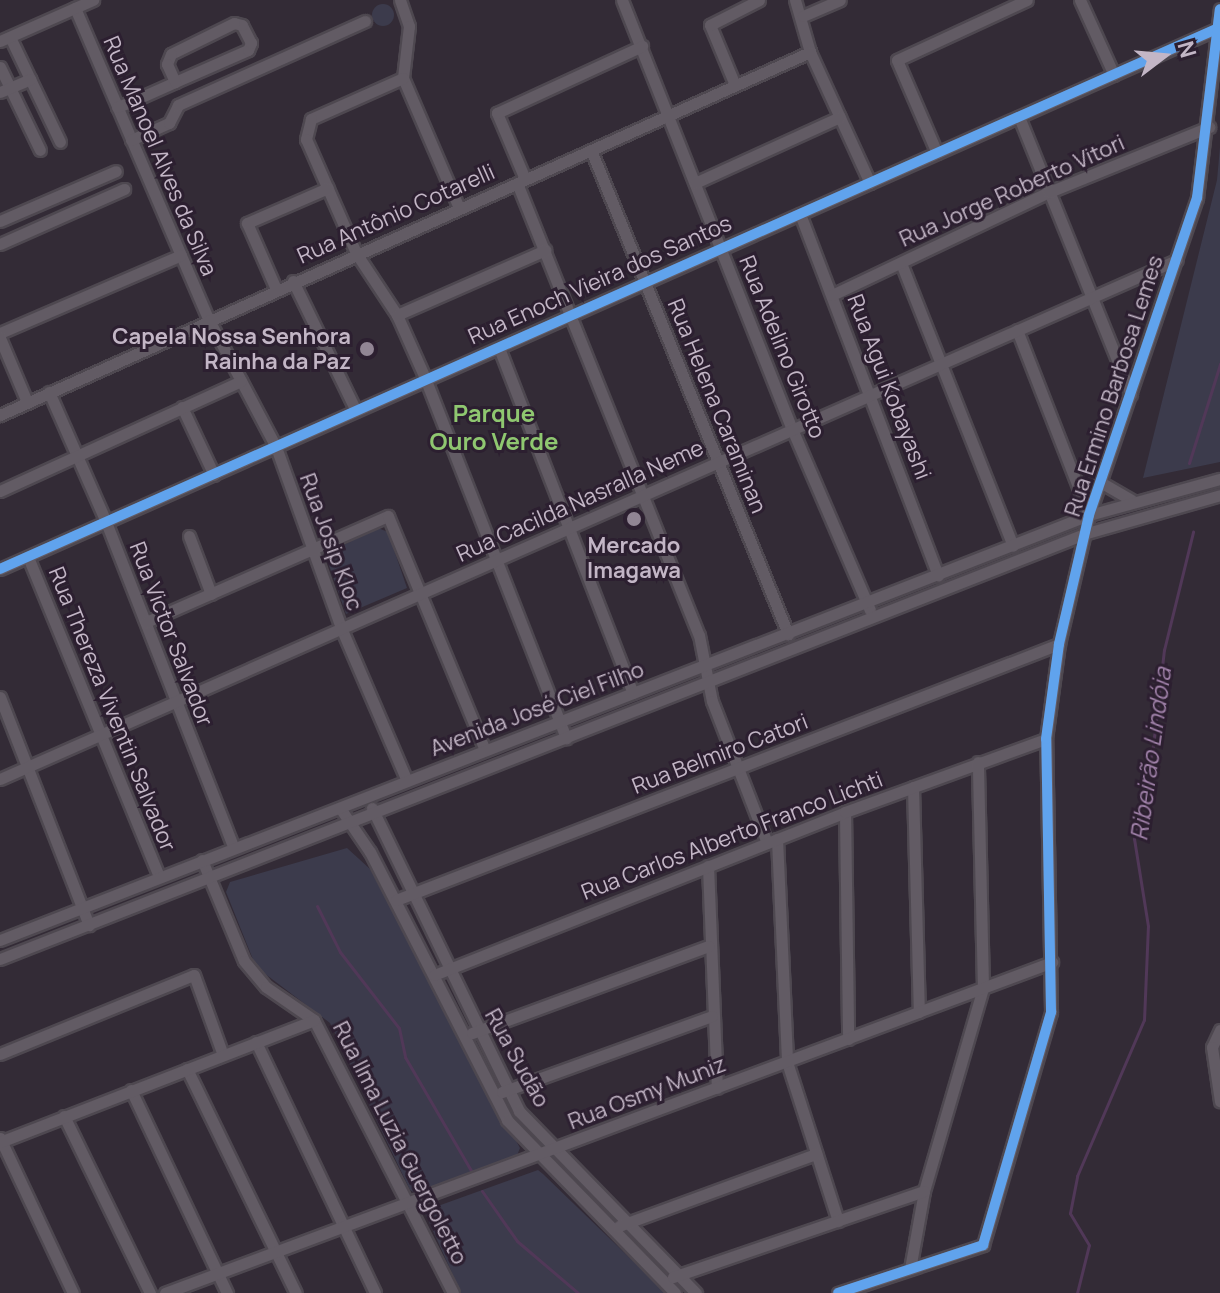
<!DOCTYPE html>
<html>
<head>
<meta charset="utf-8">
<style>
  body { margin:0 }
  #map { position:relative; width:1220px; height:1293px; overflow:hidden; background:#332b36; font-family:Manrope,sans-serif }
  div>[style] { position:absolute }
  .green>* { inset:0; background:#3c3b4c }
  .round { border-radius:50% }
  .stream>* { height:3px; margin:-1.5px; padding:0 1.5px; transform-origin:1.5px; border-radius:1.5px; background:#513858 }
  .roads { filter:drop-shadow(2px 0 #4e4850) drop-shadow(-2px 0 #4e4850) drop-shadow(0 2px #4e4850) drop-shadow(0 -2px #4e4850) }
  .minor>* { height:11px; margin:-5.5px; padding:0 5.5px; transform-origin:5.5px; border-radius:5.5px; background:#625b64 }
  .cycleway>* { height:10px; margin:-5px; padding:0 5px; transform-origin:5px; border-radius:5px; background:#60a3ed }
  .dots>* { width:22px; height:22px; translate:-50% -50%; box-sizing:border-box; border:4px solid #2c1f30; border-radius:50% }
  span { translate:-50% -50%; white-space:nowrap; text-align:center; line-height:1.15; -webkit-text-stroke:6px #2c1f30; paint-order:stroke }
  .street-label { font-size:22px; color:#c3b6c6 }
  .poi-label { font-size:22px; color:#c3b6c6; font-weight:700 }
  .right { translate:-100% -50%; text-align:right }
  .neighbourhood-label { font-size:24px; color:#8fc770; font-weight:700 }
  .water-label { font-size:24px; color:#a182aa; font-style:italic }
  .north { position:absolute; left:1124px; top:16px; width:80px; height:80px; -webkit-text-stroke:6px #2c1f30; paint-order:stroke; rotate:74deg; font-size:22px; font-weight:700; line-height:32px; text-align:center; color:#c3b6c6 }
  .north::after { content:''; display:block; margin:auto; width:28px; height:36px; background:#c3b6c6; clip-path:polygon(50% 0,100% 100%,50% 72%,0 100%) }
</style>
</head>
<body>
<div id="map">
  <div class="green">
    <div class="round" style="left:372px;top:4px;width:22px;height:22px"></div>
    <div style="clip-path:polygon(1220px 147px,1220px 462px,1143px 478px,1217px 180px)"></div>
    <div style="clip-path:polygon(378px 528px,388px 532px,407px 588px,346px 614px,325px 554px)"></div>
    <div style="clip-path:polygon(347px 848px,370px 869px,520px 1148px,516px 1158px,415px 1193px,410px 1190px,330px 1023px,256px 967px,226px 892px,230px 882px)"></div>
    <div style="clip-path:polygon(538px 1170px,543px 1174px,666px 1293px,461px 1293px,424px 1211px)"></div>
  </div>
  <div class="stream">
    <div style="left:1189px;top:463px;width:104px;rotate:-72.6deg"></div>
    <div style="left:317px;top:906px;width:51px;rotate:63.4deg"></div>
    <div style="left:340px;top:952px;width:96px;rotate:52.2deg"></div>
    <div style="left:399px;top:1028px;width:30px;rotate:78deg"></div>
    <div style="left:405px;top:1057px;width:133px;rotate:59.8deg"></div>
    <div style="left:482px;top:1191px;width:61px;rotate:55deg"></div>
    <div style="left:517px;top:1241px;width:80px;rotate:40.4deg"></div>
    <div style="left:1077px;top:1293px;width:49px;rotate:-76deg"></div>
    <div style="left:1089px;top:1245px;width:37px;rotate:-121deg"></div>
    <div style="left:1070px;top:1213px;width:38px;rotate:-79deg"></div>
    <div style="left:1077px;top:1176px;width:170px;rotate:-66.8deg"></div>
    <div style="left:1144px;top:1020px;width:94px;rotate:-87.6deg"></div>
    <div style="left:1148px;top:926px;width:88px;rotate:-99.1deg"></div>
    <div style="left:1134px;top:839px;width:95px;rotate:-78.5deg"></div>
    <div style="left:1153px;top:746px;width:97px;rotate:-83.5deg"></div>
    <div style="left:1164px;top:650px;width:122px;rotate:-76.2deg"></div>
  </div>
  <div class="roads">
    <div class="minor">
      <div style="left:400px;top:0;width:28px;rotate:71deg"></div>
      <div style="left:409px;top:26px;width:52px;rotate:96.6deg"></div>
      <div style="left:403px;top:78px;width:142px;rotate:66.7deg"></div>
      <div style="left:622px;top:0;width:461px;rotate:68.4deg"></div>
      <div style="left:792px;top:429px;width:197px;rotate:66.7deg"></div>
      <div style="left:795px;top:0;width:54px;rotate:73.9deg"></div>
      <div style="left:810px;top:52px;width:144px;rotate:65.4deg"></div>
      <div style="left:1080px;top:0;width:82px;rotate:65.6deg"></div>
      <div style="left:75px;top:8px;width:340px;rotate:66.8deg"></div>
      <div style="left:209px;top:320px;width:144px;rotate:62.2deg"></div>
      <div style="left:276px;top:447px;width:195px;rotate:70.2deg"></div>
      <div style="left:342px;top:630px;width:164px;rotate:66.7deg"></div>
      <div style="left:803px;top:16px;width:40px;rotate:-23.4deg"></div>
      <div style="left:10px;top:37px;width:116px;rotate:64.5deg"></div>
      <div style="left:0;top:41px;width:102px;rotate:-23.8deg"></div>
      <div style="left:0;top:67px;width:92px;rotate:64.3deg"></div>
      <div style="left:403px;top:78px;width:101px;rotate:156deg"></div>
      <div style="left:311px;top:119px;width:21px;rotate:104deg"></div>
      <div style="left:306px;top:139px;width:124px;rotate:66.3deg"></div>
      <div style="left:356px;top:253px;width:74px;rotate:56.5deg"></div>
      <div style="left:397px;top:315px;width:69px;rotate:66deg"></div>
      <div style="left:425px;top:378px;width:387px;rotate:68.6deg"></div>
      <div style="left:735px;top:85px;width:65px;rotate:-112.6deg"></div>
      <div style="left:710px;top:25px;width:55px;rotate:-27deg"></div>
      <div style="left:0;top:92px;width:33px;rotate:-23deg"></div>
      <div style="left:117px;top:107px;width:12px;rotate:-20deg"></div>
      <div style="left:128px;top:103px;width:51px;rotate:-24.1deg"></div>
      <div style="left:175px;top:82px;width:80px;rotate:-23.7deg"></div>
      <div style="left:248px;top:50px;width:8px;rotate:-67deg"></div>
      <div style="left:251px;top:43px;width:20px;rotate:-117deg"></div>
      <div style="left:242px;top:25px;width:8px;rotate:-166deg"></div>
      <div style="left:234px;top:23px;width:70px;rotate:153.8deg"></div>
      <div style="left:171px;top:54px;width:11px;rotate:112deg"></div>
      <div style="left:167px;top:64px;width:20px;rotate:66deg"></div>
      <div style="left:1019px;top:117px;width:299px;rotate:68deg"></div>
      <div style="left:131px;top:140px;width:42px;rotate:-24.1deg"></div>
      <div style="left:169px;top:123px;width:20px;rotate:-63deg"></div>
      <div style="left:178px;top:105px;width:205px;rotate:-24.2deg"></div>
      <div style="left:591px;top:150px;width:523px;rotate:67.85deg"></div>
      <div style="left:937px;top:153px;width:101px;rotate:-113.3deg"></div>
      <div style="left:897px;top:60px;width:143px;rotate:-24.8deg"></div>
      <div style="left:525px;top:179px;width:72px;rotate:-113deg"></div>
      <div style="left:497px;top:113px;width:160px;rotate:-24.8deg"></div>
      <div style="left:517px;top:183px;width:487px;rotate:68.1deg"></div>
      <div style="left:699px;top:635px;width:67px;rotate:78.9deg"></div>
      <div style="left:712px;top:701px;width:152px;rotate:68.8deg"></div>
      <div style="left:695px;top:183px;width:159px;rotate:-24.5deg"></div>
      <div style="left:800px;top:214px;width:387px;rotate:69.1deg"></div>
      <div style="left:0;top:221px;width:126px;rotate:-23.3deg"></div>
      <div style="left:0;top:244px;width:136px;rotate:-23.9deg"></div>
      <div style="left:901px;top:263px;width:304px;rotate:68.4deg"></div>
      <div style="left:293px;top:281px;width:144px;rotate:64.1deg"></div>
      <div style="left:276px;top:289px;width:72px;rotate:-113.7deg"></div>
      <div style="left:247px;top:223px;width:88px;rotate:-23.4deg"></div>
      <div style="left:832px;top:295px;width:240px;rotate:-25.4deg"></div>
      <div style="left:1049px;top:192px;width:173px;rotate:-22.1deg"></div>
      <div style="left:397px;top:315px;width:162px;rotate:-23.7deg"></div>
      <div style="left:1017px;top:330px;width:199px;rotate:68.7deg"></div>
      <div style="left:0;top:333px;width:197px;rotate:-23.3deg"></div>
      <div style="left:0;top:338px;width:69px;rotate:67.1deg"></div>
      <div style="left:499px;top:348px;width:370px;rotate:68.8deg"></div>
      <div style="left:49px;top:392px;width:142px;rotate:66.3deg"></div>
      <div style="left:106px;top:522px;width:350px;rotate:68.6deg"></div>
      <div style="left:182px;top:407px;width:75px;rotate:64.8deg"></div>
      <div style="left:0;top:415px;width:888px;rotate:-24.14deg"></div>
      <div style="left:1102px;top:483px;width:34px;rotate:30deg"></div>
      <div style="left:0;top:491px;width:265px;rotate:-24.5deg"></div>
      <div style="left:189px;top:536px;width:62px;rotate:69.2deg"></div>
      <div style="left:28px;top:557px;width:346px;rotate:67.7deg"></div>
      <div style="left:0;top:569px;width:1331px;rotate:-23.94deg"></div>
      <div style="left:146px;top:622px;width:264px;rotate:-23.7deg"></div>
      <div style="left:388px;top:516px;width:253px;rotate:67.5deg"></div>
      <div style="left:0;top:697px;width:245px;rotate:68.7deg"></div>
      <div style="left:0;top:779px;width:1286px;rotate:-23.8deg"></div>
      <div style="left:913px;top:787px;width:225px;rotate:88.5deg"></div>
      <div style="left:340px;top:808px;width:53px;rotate:55.7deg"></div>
      <div style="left:370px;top:852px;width:301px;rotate:62.9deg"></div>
      <div style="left:507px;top:1120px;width:241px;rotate:45.8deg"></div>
      <div style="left:372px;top:808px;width:337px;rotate:64.1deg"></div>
      <div style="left:519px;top:1111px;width:254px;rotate:45.8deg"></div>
      <div style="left:845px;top:812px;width:227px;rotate:89.2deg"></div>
      <div style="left:777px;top:839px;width:223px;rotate:87.4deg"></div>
      <div style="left:787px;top:1062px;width:167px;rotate:72.2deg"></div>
      <div style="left:202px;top:860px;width:109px;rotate:67.4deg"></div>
      <div style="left:244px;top:961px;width:34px;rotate:50deg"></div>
      <div style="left:266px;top:987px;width:58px;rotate:34.5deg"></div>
      <div style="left:314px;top:1020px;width:306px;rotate:63deg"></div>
      <div style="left:708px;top:866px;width:222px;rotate:87.7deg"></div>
      <div style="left:396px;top:900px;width:711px;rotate:-21.11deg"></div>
      <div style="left:0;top:940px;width:1169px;rotate:-21.32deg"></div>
      <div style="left:1089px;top:515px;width:136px;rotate:-15.4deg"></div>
      <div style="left:0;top:959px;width:1167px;rotate:-21.4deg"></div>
      <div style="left:1087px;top:533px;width:138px;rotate:-15.9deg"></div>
      <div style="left:434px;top:975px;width:442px;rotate:-21.6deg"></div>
      <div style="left:845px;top:812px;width:214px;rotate:-20deg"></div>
      <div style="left:1220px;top:1030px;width:19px;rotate:115deg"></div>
      <div style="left:1212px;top:1047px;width:55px;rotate:81.6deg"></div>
      <div style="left:472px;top:1033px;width:252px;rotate:-20.2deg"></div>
      <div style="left:256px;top:1042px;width:278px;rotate:64.6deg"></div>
      <div style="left:0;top:1054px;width:209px;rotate:-22.2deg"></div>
      <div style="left:194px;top:975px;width:85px;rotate:70.1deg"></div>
      <div style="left:187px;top:1069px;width:249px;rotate:64.1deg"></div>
      <div style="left:131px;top:1090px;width:225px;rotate:64.7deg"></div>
      <div style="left:502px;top:1092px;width:223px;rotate:-19.9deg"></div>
      <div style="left:64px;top:1116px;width:197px;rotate:64.1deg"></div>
      <div style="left:0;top:1138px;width:171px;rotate:64.8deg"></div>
      <div style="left:0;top:1142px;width:337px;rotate:-21.2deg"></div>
      <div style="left:619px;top:1226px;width:210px;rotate:-20.1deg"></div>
      <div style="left:910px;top:1269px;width:79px;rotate:-79.8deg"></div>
      <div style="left:924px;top:1191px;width:211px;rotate:-73.8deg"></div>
      <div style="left:983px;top:988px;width:226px;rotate:-91.3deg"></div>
      <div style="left:673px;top:1277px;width:265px;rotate:-18.9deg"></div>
      <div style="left:165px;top:1293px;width:947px;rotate:-20.46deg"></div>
      <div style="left:838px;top:1293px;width:153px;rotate:-18.3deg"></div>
      <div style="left:983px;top:1245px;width:243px;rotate:-73.7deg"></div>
      <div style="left:1051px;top:1012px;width:273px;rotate:-91deg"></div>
      <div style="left:1046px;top:739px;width:96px;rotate:-82.2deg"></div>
      <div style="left:1059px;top:644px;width:132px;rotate:-76.9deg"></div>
      <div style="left:1089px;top:515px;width:335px;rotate:-71.2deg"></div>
      <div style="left:1197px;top:198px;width:190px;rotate:-83.1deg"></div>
    </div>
  </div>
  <div class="cycleway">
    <div style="left:0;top:569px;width:1331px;rotate:-23.94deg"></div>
    <div style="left:838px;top:1293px;width:153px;rotate:-18.3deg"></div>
    <div style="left:983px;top:1245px;width:243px;rotate:-73.7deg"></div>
    <div style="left:1051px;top:1012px;width:273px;rotate:-91deg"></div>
    <div style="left:1046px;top:739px;width:96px;rotate:-82.2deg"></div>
    <div style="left:1059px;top:644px;width:132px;rotate:-76.9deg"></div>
    <div style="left:1089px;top:515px;width:335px;rotate:-71.2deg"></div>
    <div style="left:1197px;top:198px;width:190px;rotate:-83.1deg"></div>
  </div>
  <div class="dots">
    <div style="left:367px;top:349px;background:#918594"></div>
    <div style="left:634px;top:519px;background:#918594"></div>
  </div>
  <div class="street-label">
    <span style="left:160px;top:156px;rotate:67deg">Rua Manoel Alves da Silva</span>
    <span style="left:1012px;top:191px;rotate:-24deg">Rua Jorge Roberto Vitori</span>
    <span style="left:396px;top:214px;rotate:-24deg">Rua Antônio Cotarelli</span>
    <span style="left:600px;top:280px;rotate:-24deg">Rua Enoch Vieira dos Santos</span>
    <span style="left:782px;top:347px;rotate:68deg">Rua Adelino Girotto</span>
    <span style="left:1114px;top:386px;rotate:-72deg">Rua Ermino Barbosa Lemes</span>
    <span style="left:889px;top:387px;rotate:69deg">Rua Agui Kobayashi</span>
    <span style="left:717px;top:406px;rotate:68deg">Rua Helena Caraminan</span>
    <span style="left:580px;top:501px;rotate:-24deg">Rua Cacilda Nasralla Neme</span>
    <span style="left:331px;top:542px;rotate:70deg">Rua Josip Kloc</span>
    <span style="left:171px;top:634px;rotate:69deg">Rua Victor Salvador</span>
    <span style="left:112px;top:709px;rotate:68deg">Rua Thereza Viventin Salvador</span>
    <span style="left:537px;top:709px;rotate:-21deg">Avenida José Ciel Filho</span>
    <span style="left:720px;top:754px;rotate:-21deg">Rua Belmiro Catori</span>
    <span style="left:732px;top:836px;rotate:-21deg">Rua Carlos Alberto Franco Lichti</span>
    <span style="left:517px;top:1058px;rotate:61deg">Rua Sudão</span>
    <span style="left:647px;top:1093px;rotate:-21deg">Rua Osmy Muniz</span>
    <span style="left:400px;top:1143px;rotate:63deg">Rua Ilma Luzia Guergoletto</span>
  </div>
  <div class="poi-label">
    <span class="right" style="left:351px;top:349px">Capela Nossa Senhora<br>Rainha da Paz</span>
    <span style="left:634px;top:558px">Mercado<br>Imagawa</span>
  </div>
  <div class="neighbourhood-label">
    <span style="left:494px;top:427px">Parque<br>Ouro Verde</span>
  </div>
  <div class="water-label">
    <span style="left:1150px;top:754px;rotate:-82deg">Ribeirão Lindóia</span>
  </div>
  <div class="north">N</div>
</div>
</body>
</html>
